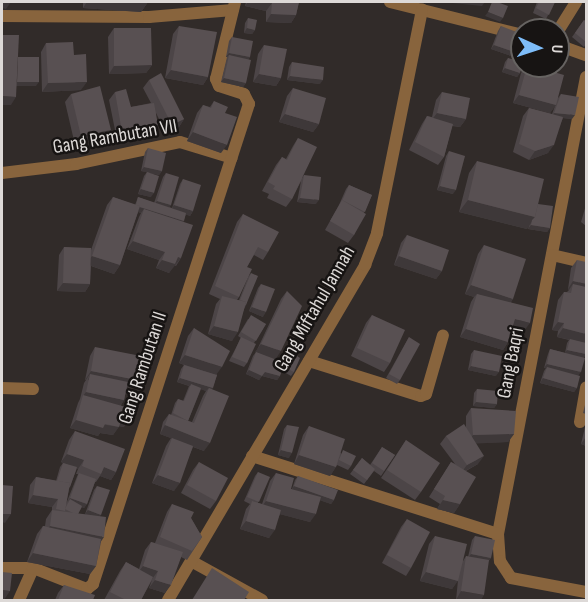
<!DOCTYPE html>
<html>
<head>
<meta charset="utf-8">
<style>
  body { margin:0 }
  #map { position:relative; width:588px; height:602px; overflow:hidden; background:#312b29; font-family:"Sofia Sans Condensed",sans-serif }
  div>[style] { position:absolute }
  .minor>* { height:12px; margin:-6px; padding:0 6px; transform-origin:6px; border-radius:6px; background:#88643d }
  .wall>* { inset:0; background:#4c4547 }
  .shaded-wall>* { inset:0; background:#3e3839 }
  .building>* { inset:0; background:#585052 }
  span { translate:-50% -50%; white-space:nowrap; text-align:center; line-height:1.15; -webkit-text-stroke:5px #171413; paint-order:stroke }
  .street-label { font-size:20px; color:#ddd9d7 }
  .frame { position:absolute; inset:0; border:3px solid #ddd9d7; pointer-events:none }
  .north { position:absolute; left:510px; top:18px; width:60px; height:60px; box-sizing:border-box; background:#171413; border:2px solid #666361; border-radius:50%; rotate:93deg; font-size:16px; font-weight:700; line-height:24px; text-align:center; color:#ddd9d7 }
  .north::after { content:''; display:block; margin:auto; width:21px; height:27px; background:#7ebdf9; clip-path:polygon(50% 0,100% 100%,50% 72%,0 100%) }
</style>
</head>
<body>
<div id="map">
  <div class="minor">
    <div style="left:390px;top:2px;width:136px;rotate:14deg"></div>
    <div style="left:2px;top:16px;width:147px;rotate:0.4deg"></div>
    <div style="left:149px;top:17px;width:84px;rotate:-4.8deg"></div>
    <div style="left:558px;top:31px;width:34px;rotate:-58deg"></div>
    <div style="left:558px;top:45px;width:30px;rotate:20deg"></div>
    <div style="left:586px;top:77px;width:465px;rotate:100.9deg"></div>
    <div style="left:498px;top:534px;width:27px;rotate:86deg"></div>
    <div style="left:500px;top:561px;width:20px;rotate:57deg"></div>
    <div style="left:511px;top:578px;width:76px;rotate:10.6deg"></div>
    <div style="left:2px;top:173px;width:75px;rotate:-6.9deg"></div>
    <div style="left:76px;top:164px;width:106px;rotate:-11.9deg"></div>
    <div style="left:180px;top:142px;width:54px;rotate:17.1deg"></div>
    <div style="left:552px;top:255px;width:35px;rotate:13deg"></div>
    <div style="left:309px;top:361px;width:117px;rotate:17.4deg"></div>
    <div style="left:421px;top:396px;width:5px;rotate:-22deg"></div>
    <div style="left:426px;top:394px;width:61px;rotate:-73.9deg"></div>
    <div style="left:2px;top:388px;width:31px;rotate:2deg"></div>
    <div style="left:580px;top:422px;width:35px;rotate:-80deg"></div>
    <div style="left:252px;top:456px;width:258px;rotate:17.6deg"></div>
    <div style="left:191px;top:561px;width:81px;rotate:28.8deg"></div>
    <div style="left:2px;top:568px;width:31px"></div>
    <div style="left:19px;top:600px;width:35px;rotate:-66deg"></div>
    <div style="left:33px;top:568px;width:58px;rotate:21.3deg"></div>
    <div style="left:87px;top:589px;width:8px;rotate:-40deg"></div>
    <div style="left:93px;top:584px;width:505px;rotate:-72deg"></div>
    <div style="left:249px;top:104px;width:11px;rotate:-117deg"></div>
    <div style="left:244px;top:94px;width:26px;rotate:-162deg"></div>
    <div style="left:219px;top:86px;width:8px;rotate:-113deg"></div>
    <div style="left:216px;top:79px;width:79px;rotate:-76.1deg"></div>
    <div style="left:168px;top:600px;width:389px;rotate:-59.5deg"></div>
    <div style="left:365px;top:265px;width:34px;rotate:-69deg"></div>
    <div style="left:377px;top:233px;width:228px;rotate:-78.6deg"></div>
  </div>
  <div class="wall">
    <div style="clip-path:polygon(83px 2px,148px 2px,141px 12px,83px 8px)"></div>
    <div style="clip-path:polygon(246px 2px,299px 2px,296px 15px,291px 23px,266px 22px,266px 11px,245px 6px)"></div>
    <div style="clip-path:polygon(537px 2px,555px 2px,546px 19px,533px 13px)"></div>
    <div style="clip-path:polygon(248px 18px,255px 30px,252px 34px,244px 33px,245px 23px)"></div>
    <div style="clip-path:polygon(584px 20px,586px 22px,586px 44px,584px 47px,572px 37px)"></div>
    <div style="clip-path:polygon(179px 26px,208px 77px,203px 85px,165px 78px,173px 34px)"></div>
    <div style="clip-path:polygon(501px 26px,514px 57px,491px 49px,498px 31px)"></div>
    <div style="clip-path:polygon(114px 28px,152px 65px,146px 73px,109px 74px,108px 37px)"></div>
    <div style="clip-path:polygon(232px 37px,250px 57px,248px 60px,246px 83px,243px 87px,221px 82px,227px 57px,226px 57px,229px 41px)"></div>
    <div style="clip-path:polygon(46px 43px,81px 90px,42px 92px,41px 52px)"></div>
    <div style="clip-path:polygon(264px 45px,281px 78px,276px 86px,253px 82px,258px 54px)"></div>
    <div style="clip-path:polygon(508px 58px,520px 73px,517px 77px,502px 72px,505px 62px)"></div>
    <div style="clip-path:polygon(292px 62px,320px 84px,287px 80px,289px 67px)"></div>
    <div style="clip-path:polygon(526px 66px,558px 98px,561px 94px,572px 119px,563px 118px,548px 153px,529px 160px,513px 152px,523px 116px,529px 108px,552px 114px,555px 106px,550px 113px,513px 103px,521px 73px)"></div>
    <div style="clip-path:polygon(149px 80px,184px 119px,179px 127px,166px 133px,156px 113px,152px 133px,117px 140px,109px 100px,115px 92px,131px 107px,151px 103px,143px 88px)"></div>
    <div style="clip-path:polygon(293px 88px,319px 124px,313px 132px,279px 122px,287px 96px)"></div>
    <div style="clip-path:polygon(442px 92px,466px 119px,460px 127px,452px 126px,444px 157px,438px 165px,409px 150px,422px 124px,427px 116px,432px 117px,436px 100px)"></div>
    <div style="clip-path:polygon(71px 94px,105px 138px,75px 145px,65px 102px)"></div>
    <div style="clip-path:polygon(214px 101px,225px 113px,221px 153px,187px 141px,197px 113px,203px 105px,210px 107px)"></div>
    <div style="clip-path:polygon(298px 138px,302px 178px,304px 175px,316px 204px,297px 202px,301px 181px,292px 199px,286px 207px,267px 198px,269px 194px,262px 191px,276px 165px,282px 157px,286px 159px,293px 146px)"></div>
    <div style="clip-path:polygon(148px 148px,162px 171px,159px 175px,150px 173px,151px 197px,138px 194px,144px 176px,147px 172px,141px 171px,145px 152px)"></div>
    <div style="clip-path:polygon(449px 151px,453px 194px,437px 190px,446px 156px)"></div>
    <div style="clip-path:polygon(477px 161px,538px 204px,550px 228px,547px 232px,528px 229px,529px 225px,527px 229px,459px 212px,469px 173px)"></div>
    <div style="clip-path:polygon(166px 173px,171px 205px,169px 207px,172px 208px,180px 184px,183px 179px,193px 211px,190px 216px,186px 214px,183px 222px,181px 258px,176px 266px,174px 265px,169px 273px,156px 268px,159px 260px,127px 249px,139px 217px,141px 213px,138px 212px,120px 265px,114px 274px,91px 266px,90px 284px,85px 292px,57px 291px,59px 255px,64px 247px,91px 250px,107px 205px,113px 197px,135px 205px,138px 197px,154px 203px,163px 177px)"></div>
    <div style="clip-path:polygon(349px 185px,372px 195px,354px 235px,348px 243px,325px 230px,339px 205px,346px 189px)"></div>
    <div style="clip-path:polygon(586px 205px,586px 226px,581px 222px)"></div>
    <div style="clip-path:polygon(243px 214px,268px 252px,263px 260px,254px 255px,247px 267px,239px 297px,237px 300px,239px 300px,248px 277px,251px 273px,246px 305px,244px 309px,232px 341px,208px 334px,216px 304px,220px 299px,209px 294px,237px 222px)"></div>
    <div style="clip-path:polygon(407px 235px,442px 271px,436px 279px,394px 265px,401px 243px)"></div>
    <div style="clip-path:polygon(484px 245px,513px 299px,511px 302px,524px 331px,513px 328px,508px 342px,503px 350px,460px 337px,471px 302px,474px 297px,465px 294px,478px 254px)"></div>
    <div style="clip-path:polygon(577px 260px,586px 354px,584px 357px,578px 376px,577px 388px,574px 392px,540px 383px,544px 371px,546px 368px,544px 368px,548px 354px,550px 349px,565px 353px,567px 343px,569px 340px,557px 337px,558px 331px,552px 330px,558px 300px,564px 292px,567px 292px,569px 290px,568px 289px,571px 268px)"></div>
    <div style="clip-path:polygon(261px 284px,263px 317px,249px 311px,258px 288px)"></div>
    <div style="clip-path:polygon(287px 291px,275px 359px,280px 376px,277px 380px,262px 376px,259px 380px,246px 374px,253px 356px,256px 352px,281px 299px)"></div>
    <div style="clip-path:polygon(372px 315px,390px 363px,384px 372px,351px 356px,366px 323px)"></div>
    <div style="clip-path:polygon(248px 319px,266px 324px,254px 343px,247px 363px,244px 367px,229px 361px,241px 338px,238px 336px)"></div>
    <div style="clip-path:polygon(evenodd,194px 328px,217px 375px,212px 389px,204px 451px,193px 447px,174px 491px,152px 483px,166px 446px,171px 438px,160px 434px,163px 422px,169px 414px,171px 415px,175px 403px,178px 399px,183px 401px,189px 386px,177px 382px,181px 369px,184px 365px,179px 363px,188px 336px,194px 328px,201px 389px,206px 391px,203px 396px,192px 422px,188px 421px,201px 389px)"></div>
    <div style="clip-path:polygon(409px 337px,400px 380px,397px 384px,386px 378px)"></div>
    <div style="clip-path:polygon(95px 347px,137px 380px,131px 388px,127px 387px,124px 400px,121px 405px,124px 427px,119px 426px,113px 435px,100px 433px,98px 436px,70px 428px,78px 403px,80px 399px,84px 383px,86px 380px,85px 380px,90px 356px)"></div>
    <div style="clip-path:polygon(474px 350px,496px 376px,468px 370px,471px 354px)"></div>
    <div style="clip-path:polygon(294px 354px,294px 372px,291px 376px,284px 372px)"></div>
    <div style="clip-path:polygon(477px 389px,497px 404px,494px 408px,473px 406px,474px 393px)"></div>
    <div style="clip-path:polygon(586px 401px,586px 414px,583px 413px)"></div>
    <div style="clip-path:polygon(471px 408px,514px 434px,508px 442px,476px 443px,478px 464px,466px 471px,460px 504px,454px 513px,437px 509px,440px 504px,429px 497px,451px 462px,455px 464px,440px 444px,446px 436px,466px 428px,466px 416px)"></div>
    <div style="clip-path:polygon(586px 423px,586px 446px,581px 444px)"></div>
    <div style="clip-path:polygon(287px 425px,289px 458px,278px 455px,284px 429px)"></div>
    <div style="clip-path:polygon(309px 426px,341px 453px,351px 466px,348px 470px,337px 465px,330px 476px,294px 464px,303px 435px)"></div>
    <div style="clip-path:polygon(evenodd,75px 431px,116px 472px,111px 480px,100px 476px,96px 482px,95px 482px,87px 504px,84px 508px,82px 507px,78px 514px,87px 515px,85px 514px,94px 490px,97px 486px,100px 517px,101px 542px,96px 566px,90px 574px,27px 562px,37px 534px,43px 526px,45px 526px,46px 519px,52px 510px,52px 507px,28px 503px,30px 485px,36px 477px,56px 481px,60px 467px,63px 463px,61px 462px,69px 440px,75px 431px,77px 468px,78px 469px,76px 474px,78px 474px,66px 504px,69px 489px,77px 468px)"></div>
    <div style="clip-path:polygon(406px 440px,421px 492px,415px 500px,381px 478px)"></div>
    <div style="clip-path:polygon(382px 447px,395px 455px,381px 476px,374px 471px,364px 484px,350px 474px,362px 458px,370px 465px)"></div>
    <div style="clip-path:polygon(199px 462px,216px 501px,210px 509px,181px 493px,193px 470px)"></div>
    <div style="clip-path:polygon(258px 472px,258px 503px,262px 504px,270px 481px,276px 473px,291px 489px,292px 489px,295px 480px,298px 476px,334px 500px,331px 504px,320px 500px,310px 522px,280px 514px,269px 538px,240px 529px,246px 509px,250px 504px,244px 501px,255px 476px)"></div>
    <div style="clip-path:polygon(172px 504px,191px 518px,202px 537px,187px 560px,181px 557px,165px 593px,149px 588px,152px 580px,141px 600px,104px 600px,120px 571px,126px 562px,139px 569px,145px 550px,151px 542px,155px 543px,167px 512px)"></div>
    <div style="clip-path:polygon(407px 519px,411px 568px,406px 576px,382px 563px,401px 527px)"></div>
    <div style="clip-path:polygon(435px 536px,463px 561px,466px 556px,468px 557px,472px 540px,475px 536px,491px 558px,456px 600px,458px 580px,452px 589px,420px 581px,429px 544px)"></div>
    <div style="clip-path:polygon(64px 585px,93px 600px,55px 600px,58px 593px)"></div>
  </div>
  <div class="shaded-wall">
    <div style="clip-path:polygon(2px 2px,11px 2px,6px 9px,2px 8px)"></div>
    <div style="clip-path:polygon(87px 2px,148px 2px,141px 12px,83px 8px)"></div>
    <div style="clip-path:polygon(248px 2px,265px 2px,272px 3px,266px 11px,245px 6px)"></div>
    <div style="clip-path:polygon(442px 2px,485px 2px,482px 6px)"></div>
    <div style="clip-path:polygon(488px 12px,503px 18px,500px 22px,485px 16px)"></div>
    <div style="clip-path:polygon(271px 14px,296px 15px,291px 23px,266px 22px)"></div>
    <div style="clip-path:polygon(247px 28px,255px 30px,252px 34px,244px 33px)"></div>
    <div style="clip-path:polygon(494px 45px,517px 53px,514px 57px,491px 49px)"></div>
    <div style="clip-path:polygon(229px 53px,250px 57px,247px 62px,229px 55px,227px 57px,226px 57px)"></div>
    <div style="clip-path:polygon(152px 65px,146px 73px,109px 74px,114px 66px)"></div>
    <div style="clip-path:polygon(505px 68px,520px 73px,517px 77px,502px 72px)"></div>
    <div style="clip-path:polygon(171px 70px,208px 77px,203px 85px,165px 78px)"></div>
    <div style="clip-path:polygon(259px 74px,281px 78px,276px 86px,253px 82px)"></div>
    <div style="clip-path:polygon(290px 76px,323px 80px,320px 84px,287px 80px)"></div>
    <div style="clip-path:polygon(224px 78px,246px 83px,243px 87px,221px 82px)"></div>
    <div style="clip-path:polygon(17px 82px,39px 82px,36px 86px,14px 86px)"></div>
    <div style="clip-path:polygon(87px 82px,81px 90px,42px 92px,48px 83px)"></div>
    <div style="clip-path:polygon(519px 95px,556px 105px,550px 113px,513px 103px)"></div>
    <div style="clip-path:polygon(2px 96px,16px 97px,11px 105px,2px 105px)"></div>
    <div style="clip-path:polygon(437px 113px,466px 119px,460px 127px,431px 121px)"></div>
    <div style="clip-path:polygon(554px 113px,575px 115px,572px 119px,552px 117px)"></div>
    <div style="clip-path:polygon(285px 114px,319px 124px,313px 132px,279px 122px)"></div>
    <div style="clip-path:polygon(184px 119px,179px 127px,166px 133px,172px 125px)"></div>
    <div style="clip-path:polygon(158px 125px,152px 133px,117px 140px,122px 132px)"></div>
    <div style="clip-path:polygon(111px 130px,105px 138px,75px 145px,81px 136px)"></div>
    <div style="clip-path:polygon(193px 132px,227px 145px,221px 153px,187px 141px)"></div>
    <div style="clip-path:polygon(554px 145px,548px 153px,529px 160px,535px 151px)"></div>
    <div style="clip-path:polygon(144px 167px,162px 171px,159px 175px,141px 171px)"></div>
    <div style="clip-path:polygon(440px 186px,456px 190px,453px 194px,437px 190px)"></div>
    <div style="clip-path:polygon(141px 189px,154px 193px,151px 197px,138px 194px)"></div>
    <div style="clip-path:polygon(300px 198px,319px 200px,316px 204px,297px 202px)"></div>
    <div style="clip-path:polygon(468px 200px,535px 217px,527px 229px,459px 212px)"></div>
    <div style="clip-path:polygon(157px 201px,171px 205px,168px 210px,154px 205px)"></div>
    <div style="clip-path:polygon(174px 205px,193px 211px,190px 216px,171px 210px)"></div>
    <div style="clip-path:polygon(136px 206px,184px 221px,181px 225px,144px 209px,141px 213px,133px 210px)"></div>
    <div style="clip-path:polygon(531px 225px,550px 228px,547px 232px,528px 229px)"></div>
    <div style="clip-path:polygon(133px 241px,165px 252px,159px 260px,127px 249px)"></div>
    <div style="clip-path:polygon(92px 256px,120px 265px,114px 274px,86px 264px)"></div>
    <div style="clip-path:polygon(399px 256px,442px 271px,436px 279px,394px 265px)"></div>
    <div style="clip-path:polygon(178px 257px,181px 258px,169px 273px,156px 268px,162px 260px)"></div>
    <div style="clip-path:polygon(573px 281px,586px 284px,586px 293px,573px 284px,569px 290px,568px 289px)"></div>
    <div style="clip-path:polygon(63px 283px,90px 284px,85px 292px,57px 291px)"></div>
    <div style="clip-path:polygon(471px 285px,513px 299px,507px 307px,477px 294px,474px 297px,465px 294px)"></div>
    <div style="clip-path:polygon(252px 307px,266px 312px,263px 317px,249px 311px)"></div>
    <div style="clip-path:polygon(515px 319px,530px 323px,524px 331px,510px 327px)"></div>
    <div style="clip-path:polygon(558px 322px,564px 323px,558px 331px,552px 330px)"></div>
    <div style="clip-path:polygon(214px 326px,238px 332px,232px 341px,208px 334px)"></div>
    <div style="clip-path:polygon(563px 328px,586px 334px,586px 343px,557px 337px)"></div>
    <div style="clip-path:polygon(466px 329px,508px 342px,503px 350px,460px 337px)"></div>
    <div style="clip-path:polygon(261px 344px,281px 351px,275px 360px,255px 352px)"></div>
    <div style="clip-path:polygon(567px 350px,586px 354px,583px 359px,564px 354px)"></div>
    <div style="clip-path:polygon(185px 355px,222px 367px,216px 375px,179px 363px)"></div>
    <div style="clip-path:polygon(547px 364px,581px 372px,578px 376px,544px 368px)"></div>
    <div style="clip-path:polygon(471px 366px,499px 372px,496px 376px,468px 370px)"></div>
    <div style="clip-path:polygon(249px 370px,265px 372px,280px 376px,277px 380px,262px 376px,259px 380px,246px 374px)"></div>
    <div style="clip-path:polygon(91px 371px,137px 380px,131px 388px,88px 380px,90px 374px,86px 380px,85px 380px)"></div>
    <div style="clip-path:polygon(180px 378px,213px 388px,210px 392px,209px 388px,206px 391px,177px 382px)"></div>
    <div style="clip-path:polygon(543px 378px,577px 388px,574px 392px,540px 383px)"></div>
    <div style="clip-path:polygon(86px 392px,124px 400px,119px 408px,83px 396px)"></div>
    <div style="clip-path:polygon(476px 402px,497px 404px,494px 408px,473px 406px)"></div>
    <div style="clip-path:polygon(122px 417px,130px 419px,124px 427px,116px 426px)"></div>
    <div style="clip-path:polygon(76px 420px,119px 427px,113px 435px,100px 433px,98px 436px,70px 428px)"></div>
    <div style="clip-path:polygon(165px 425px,210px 443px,204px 451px,160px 434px)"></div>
    <div style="clip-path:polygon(514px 434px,508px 442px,467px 444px,473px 435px)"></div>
    <div style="clip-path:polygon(586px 437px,586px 446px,581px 444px)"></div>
    <div style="clip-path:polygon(281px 450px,292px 453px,289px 458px,278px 455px)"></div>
    <div style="clip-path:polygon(67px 454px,84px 460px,78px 469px,61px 462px)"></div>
    <div style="clip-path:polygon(299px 455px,336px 467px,330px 476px,294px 464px)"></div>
    <div style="clip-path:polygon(484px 456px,478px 464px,461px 473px,467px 465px)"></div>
    <div style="clip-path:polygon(104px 467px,116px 472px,111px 480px,100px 476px)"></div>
    <div style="clip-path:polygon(158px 475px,180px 483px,174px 491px,152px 483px)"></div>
    <div style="clip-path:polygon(294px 486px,334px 500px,331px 504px,291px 491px)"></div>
    <div style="clip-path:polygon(33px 495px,58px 499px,52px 507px,28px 503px)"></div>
    <div style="clip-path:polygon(70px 498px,87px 504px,84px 508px,68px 503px,70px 499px,67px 502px)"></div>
    <div style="clip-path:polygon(443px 500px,460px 504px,454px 513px,437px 509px)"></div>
    <div style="clip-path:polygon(266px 501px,316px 514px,310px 522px,260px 509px)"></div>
    <div style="clip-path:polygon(88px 510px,101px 515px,98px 519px,85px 514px)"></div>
    <div style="clip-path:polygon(2px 514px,11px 514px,5px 523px,2px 522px)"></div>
    <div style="clip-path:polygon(246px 521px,275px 530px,269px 538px,240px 529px)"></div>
    <div style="clip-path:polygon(50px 526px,104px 537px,98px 546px,44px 534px)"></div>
    <div style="clip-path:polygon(33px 553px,96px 566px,90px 574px,27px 562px)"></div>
    <div style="clip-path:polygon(471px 554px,491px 558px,488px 562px,468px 558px)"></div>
    <div style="clip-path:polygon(143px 566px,158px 571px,152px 579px,137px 574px)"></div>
    <div style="clip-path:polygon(426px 572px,458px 581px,452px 589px,420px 581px)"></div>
    <div style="clip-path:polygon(155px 580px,171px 585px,165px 593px,149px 588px)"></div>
    <div style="clip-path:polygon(2px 590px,10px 591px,4px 600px,2px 599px)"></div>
    <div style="clip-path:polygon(461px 591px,484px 595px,481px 600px,456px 600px)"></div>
  </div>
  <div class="building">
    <div style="clip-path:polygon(265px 2px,299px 2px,296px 15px,271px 14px,272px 3px)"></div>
    <div style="clip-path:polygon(492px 2px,497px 2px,508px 6px,503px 18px,488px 12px)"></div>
    <div style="clip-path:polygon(539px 2px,555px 2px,549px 15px,536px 8px)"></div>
    <div style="clip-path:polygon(248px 18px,257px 20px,255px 30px,247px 28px)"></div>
    <div style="clip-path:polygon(584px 20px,586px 22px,586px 42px,575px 33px)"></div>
    <div style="clip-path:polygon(179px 26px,217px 32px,208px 77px,171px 70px)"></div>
    <div style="clip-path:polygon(501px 26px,522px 34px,522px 39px,517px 53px,494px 45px)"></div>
    <div style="clip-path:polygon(114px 28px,151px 28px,152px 65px,114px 66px)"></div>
    <div style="clip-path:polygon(2px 35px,19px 35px,16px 97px,2px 96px)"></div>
    <div style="clip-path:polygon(232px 37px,253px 41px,250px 57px,229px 53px)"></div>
    <div style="clip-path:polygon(73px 42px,74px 55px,86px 54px,87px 82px,48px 83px,46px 43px)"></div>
    <div style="clip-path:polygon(264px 45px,287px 49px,281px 78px,259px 74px)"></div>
    <div style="clip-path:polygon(229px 55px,251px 60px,246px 83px,224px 78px)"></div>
    <div style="clip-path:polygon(18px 57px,39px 57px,39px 82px,17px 82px)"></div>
    <div style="clip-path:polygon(508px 58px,522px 62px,522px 66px,520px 73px,505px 68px)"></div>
    <div style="clip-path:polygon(292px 62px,324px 67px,323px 80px,290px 76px)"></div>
    <div style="clip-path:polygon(527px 66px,538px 66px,557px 68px,557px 73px,564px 75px,556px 105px,519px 95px)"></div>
    <div style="clip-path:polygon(161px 73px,184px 119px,172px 125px,149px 80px)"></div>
    <div style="clip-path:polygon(100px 86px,111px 130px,81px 136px,71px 94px)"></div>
    <div style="clip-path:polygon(293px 88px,326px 98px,319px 124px,285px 114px)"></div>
    <div style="clip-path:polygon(126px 89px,131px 107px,154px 103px,158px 125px,122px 132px,115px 92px)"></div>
    <div style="clip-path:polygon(442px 92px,470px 98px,466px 119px,437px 113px)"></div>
    <div style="clip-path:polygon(561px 94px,579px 97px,575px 115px,554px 113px)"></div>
    <div style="clip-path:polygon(214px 101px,228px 107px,225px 113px,237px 117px,227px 145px,193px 132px,203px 105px,211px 108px)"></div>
    <div style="clip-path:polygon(529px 108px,563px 117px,554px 145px,535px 151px,519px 144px)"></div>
    <div style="clip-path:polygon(427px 116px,453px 124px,444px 157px,415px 142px)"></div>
    <div style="clip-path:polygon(298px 138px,317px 147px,292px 199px,273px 189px,275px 186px,268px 182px,282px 157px,287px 160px)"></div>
    <div style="clip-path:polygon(148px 148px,166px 153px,162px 171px,144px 167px)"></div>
    <div style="clip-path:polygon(449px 151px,465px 156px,456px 190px,440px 186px)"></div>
    <div style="clip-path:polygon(477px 161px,544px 179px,535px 217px,468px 200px)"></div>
    <div style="clip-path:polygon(147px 172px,159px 176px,154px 193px,141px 189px)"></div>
    <div style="clip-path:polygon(166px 173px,179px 177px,171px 205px,157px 201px)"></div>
    <div style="clip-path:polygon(304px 175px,321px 177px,319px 200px,300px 198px)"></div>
    <div style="clip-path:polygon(183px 179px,201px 185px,193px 211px,174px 205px)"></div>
    <div style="clip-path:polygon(2px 182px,3px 182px,2px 218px)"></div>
    <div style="clip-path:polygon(349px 185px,372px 195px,365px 212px,342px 200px,342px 201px)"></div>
    <div style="clip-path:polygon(113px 197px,140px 206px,120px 265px,92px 256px)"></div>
    <div style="clip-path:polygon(138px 197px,186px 213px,184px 221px,140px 207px,140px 206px,136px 205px)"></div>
    <div style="clip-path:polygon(342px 200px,366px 214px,354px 235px,330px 221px)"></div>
    <div style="clip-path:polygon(538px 204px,553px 206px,550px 228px,531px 225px,532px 220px,535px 217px)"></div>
    <div style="clip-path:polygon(144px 209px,193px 225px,181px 258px,178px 257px,175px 264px,162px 260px,165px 252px,133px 241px)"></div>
    <div style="clip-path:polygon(243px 214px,279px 232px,268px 252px,258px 247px,247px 267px,252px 269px,239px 297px,215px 286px)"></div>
    <div style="clip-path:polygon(407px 235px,449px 250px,442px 271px,399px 256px)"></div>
    <div style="clip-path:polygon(484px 245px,526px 259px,513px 299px,471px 285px)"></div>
    <div style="clip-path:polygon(64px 247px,91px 248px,90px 284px,63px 283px)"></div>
    <div style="clip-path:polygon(577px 260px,586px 262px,586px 284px,573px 281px)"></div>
    <div style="clip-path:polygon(251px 273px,258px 276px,246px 305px,245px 305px,246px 302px,240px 300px)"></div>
    <div style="clip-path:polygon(261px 284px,275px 289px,266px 312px,252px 307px)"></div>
    <div style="clip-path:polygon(573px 284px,586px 287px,586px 334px,563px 328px,564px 323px,558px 322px,564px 292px,571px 293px)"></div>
    <div style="clip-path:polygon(287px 291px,302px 306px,281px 351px,261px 344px)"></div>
    <div style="clip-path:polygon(477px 294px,533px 308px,530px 323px,515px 319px,508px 342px,466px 329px)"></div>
    <div style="clip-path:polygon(222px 296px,246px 302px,238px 332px,214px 326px)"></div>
    <div style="clip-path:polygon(251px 315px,266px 324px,256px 341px,241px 332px)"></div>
    <div style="clip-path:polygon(372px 315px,405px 330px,390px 363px,357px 348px)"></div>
    <div style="clip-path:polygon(194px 328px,230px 351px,222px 367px,185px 355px)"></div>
    <div style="clip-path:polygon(241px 337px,256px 344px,247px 363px,232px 357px)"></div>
    <div style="clip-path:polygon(409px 337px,420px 344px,400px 380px,389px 374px)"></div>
    <div style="clip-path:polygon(570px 339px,586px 343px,586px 354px,567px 350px)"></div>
    <div style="clip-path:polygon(95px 347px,141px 356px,137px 380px,91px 371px)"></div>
    <div style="clip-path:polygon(550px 349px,585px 358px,581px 372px,547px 364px)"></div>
    <div style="clip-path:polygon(474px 350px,502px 356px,499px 372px,471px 366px)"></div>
    <div style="clip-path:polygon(256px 352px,285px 363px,280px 376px,265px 372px,262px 376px,249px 370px)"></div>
    <div style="clip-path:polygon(294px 354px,300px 358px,294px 372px,286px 368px)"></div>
    <div style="clip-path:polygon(184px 365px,217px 375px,213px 388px,180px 378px)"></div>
    <div style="clip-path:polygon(547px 367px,580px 376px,577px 388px,543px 378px)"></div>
    <div style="clip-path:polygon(90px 374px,128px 382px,124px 400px,86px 392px)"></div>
    <div style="clip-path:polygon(191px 384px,201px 388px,188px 421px,173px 413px,178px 399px,184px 401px)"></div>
    <div style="clip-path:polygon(209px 388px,229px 396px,210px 443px,165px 425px,169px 414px,194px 423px)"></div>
    <div style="clip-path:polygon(477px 389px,498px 391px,497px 404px,476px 402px)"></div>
    <div style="clip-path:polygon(83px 395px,133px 409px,130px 419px,122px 417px,119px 427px,105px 424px,103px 428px,76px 420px)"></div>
    <div style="clip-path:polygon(471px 408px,516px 411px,514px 434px,473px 435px)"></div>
    <div style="clip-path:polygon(464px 424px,484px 456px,467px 465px,446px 436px)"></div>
    <div style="clip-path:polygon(287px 425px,299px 427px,292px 453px,281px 450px)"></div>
    <div style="clip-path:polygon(309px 426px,345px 439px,336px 467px,299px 455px)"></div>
    <div style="clip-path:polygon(75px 431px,125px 449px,116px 472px,104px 467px,101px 474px,82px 466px,84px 460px,67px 454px)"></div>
    <div style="clip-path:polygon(172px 438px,193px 446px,180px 483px,158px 475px)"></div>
    <div style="clip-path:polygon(406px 440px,440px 463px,421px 492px,387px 470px)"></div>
    <div style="clip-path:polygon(382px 447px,395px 455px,384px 471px,372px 463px)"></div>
    <div style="clip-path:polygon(343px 450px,356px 456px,351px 466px,339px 460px)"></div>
    <div style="clip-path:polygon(362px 458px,375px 469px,367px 480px,353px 470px)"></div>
    <div style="clip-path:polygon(199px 462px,228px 478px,216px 501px,187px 485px)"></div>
    <div style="clip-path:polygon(451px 462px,476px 477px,460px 504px,443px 500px,445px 496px,434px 489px)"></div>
    <div style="clip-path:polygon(63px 463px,77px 467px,70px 487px,69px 487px,70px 483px,57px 481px)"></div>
    <div style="clip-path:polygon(258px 472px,270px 477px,259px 502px,247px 497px)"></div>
    <div style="clip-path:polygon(79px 473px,96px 479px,87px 504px,70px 498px)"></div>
    <div style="clip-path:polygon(276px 473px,294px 478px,291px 489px,321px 497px,316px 514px,266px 501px)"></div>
    <div style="clip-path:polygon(298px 476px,338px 490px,334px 500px,294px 486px)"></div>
    <div style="clip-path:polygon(36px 477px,70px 483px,65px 511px,56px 509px,58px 499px,33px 495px)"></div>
    <div style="clip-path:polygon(2px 485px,13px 486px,11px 514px,2px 514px)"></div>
    <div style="clip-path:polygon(97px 486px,110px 490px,101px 515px,88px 510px)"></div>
    <div style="clip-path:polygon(70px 499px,82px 506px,78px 514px,73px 513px,65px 509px)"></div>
    <div style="clip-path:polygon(252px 501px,281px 510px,275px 530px,246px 521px)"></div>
    <div style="clip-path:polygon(172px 504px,194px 512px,191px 518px,202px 537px,192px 551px,160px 537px)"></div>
    <div style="clip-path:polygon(52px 510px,106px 517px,104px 537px,50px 526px)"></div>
    <div style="clip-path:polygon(407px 519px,430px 532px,411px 568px,387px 555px)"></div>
    <div style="clip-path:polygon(43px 526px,101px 539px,96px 566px,33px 553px)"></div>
    <div style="clip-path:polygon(435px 536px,467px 544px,458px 581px,426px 572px)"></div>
    <div style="clip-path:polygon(475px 536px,495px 540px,491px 558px,471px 554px)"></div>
    <div style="clip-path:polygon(151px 542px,183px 552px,171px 585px,155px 580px,158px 571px,143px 566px)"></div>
    <div style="clip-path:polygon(466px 556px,489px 560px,484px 595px,461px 591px)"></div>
    <div style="clip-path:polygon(126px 562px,153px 577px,141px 600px,126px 600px,110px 592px)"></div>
    <div style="clip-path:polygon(212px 568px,249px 592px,244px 600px,192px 600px)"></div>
    <div style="clip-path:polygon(2px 572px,12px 573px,10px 591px,2px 590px)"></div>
    <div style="clip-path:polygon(64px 585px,95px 595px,93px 600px,58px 600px)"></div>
  </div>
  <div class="street-label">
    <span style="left:115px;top:137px;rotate:-10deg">Gang Rambutan VII</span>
    <span style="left:315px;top:309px;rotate:-60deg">Gang Miftahul Jannah</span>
    <span style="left:511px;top:363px;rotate:-79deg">Gang Baqri</span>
    <span style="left:143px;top:368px;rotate:-72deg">Gang Rambutan II</span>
  </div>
  <div class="frame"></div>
  <div class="north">U</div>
</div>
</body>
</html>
